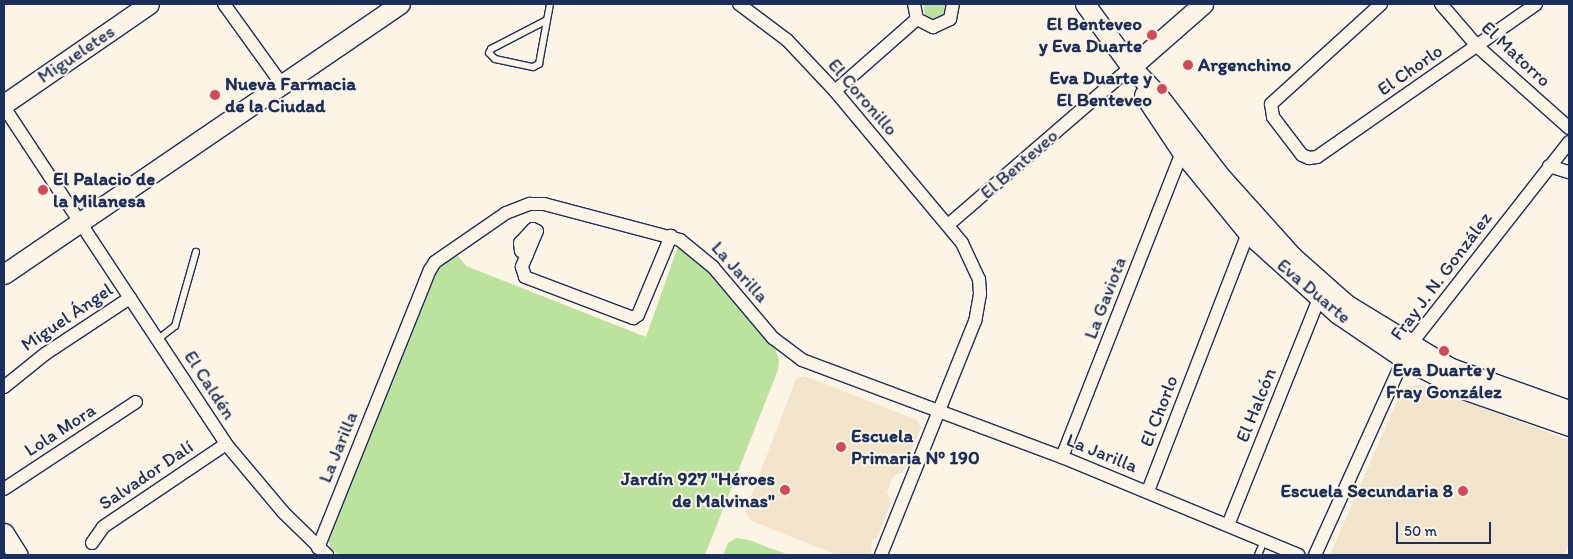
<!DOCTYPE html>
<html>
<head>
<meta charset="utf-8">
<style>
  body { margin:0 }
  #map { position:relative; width:1573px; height:559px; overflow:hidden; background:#fcf5e5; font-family:Itim,sans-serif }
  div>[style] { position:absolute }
  .built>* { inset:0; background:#f1e4cb }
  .green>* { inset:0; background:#bce39e }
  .roads { filter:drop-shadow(1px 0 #1b2f5e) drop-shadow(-1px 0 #1b2f5e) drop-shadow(0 1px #1b2f5e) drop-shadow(0 -1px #1b2f5e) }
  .lane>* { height:6px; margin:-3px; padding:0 3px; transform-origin:3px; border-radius:3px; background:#fcf5e5 }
  .street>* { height:12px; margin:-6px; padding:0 6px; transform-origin:6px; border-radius:6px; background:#fcf5e5 }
  .secondary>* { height:19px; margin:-9.5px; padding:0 9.5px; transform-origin:9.5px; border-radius:9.5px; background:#fcf5e5 }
  .dots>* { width:14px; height:14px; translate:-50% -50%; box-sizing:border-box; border:2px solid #fcf5e5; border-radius:50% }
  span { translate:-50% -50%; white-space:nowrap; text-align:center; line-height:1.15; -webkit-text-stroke:4px #fcf5e5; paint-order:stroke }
  .poi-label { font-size:19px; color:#1b2f5e; font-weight:700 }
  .right { translate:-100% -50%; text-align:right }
  .left { translate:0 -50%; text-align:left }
  .street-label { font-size:19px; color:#1b2f5e }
  .frame { position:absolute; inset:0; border:5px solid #1b2f5e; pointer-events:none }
  .scale { position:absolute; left:1396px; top:522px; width:95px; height:22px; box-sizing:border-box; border:2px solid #1b2f5e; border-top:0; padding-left:6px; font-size:15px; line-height:18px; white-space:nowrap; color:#1b2f5e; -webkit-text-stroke:4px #fcf5e5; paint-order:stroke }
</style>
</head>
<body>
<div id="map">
  <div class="built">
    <div style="clip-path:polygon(804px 376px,917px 420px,921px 427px,903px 472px,893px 476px,887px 492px,891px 502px,878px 537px,872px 540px,871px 555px,837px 555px,751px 521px,745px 512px,796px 379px)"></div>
    <div style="clip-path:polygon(1421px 385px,1569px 440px,1569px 542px,1565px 555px,1330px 555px,1400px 394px,1408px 386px)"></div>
  </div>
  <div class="green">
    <div style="clip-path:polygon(923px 4px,948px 4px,946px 14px,932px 20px,925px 15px)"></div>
    <div style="clip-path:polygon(678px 246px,702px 263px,775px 349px,779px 359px,778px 370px,705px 555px,339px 555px,331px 549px,328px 539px,433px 274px,448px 256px,455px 252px,466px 266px,646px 337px)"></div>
    <div style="clip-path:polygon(736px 538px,749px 540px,789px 555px,723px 555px,728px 543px)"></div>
  </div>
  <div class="roads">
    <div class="lane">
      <div style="left:547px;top:20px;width:63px;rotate:152.6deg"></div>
      <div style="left:491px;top:49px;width:4px;rotate:117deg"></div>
      <div style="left:489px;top:53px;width:8px;rotate:45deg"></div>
      <div style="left:495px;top:59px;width:39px;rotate:12deg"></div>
      <div style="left:533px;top:67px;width:7px;rotate:-27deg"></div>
      <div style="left:539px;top:64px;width:61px;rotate:-79.6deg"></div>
      <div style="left:157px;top:340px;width:23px;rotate:-38deg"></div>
      <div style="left:175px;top:326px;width:77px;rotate:-74.2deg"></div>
      <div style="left:1258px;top:555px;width:15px;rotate:-67deg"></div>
    </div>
    <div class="street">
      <div style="left:224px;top:4px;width:97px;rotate:54.2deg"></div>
      <div style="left:739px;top:4px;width:60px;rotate:36.9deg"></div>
      <div style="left:787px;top:40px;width:70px;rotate:46.7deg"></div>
      <div style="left:835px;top:91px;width:198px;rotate:50.1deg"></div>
      <div style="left:962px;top:243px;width:40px;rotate:65deg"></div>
      <div style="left:979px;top:279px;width:15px;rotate:86deg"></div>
      <div style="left:980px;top:294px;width:27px;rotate:100deg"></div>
      <div style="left:975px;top:321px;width:252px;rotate:111.9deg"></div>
      <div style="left:914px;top:4px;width:15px;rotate:79deg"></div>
      <div style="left:917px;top:19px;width:18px;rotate:27deg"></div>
      <div style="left:933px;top:27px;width:19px;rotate:-25deg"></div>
      <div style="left:950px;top:19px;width:15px;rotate:-79deg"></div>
      <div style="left:1381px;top:4px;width:149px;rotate:137.7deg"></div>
      <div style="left:1271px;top:104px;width:13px;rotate:81deg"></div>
      <div style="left:1273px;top:117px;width:48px;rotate:52.7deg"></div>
      <div style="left:1302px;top:155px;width:8px;rotate:23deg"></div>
      <div style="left:1309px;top:158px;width:8px;rotate:-7deg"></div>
      <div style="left:1317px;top:157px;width:267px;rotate:-34.9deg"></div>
      <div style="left:1441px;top:4px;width:55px;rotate:49.4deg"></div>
      <div style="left:1477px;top:46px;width:123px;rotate:41.7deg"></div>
      <div style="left:835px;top:91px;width:109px;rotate:-41.3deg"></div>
      <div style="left:4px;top:107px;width:404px;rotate:56.6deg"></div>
      <div style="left:226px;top:444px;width:89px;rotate:50deg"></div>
      <div style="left:283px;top:512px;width:62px;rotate:44.3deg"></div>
      <div style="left:1549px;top:166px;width:21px;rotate:17deg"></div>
      <div style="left:948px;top:225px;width:242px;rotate:-40.8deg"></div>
      <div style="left:527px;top:255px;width:7px;rotate:-146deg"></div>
      <div style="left:521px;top:251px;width:8px;rotate:-97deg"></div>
      <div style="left:520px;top:243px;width:19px;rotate:-47deg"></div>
      <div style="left:533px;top:229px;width:4px;rotate:27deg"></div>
      <div style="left:537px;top:231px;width:39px;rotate:113deg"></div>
      <div style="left:522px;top:267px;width:10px;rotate:73deg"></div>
      <div style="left:525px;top:277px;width:116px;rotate:20.8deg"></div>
      <div style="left:633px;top:318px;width:6px;rotate:-31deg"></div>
      <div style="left:638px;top:315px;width:86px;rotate:-67.3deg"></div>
      <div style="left:4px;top:387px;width:53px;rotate:-38.8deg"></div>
      <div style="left:45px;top:354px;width:102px;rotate:-33.4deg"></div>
      <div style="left:1062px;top:457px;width:328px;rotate:-68.5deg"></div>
      <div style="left:4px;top:489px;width:158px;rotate:-33.4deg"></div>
      <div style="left:1148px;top:491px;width:277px;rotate:-68.8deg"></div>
      <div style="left:1228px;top:525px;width:244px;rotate:-68.1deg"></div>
      <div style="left:92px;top:543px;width:19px;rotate:-55deg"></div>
      <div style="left:103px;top:527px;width:148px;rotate:-34deg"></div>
      <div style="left:318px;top:548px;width:300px;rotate:-68.1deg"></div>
      <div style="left:430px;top:270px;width:9px;rotate:-58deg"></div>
      <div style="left:435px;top:262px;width:86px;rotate:-34.6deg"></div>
      <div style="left:506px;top:213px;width:26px;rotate:-21deg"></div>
      <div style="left:530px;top:204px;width:14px"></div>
      <div style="left:544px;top:204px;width:141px;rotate:14.8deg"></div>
      <div style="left:680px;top:240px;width:43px;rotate:39.3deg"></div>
      <div style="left:713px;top:267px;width:93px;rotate:49.8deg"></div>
      <div style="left:773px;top:338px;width:36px;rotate:37deg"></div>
      <div style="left:802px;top:360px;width:278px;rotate:20.5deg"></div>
      <div style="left:1062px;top:457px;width:256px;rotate:22.5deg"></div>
      <div style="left:1315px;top:555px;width:230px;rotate:-65.7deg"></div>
      <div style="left:1410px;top:345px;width:258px;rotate:-51.9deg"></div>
    </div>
    <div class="secondary">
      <div style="left:1085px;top:4px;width:78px;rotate:53.9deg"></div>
      <div style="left:1131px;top:67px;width:37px;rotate:46deg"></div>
      <div style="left:1157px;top:94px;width:105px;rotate:52.4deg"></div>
      <div style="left:1221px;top:177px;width:106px;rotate:48.1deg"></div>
      <div style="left:1292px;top:256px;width:72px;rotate:41.6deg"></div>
      <div style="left:1346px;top:304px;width:123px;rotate:31.4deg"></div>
      <div style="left:1451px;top:368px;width:125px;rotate:19.6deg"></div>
      <div style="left:1131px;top:67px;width:96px;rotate:-41.2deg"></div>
      <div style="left:1144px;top:95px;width:69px;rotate:56.3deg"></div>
      <div style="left:1182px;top:152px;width:104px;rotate:50.8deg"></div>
      <div style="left:1248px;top:233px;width:121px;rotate:42deg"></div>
      <div style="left:1338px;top:314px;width:78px;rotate:34.1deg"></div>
      <div style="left:1403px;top:358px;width:68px;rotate:27.3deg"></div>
      <div style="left:1463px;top:389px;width:112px;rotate:19.2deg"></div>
      <div style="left:4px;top:104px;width:176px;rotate:-34.6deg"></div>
      <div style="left:4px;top:274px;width:479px;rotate:-34.3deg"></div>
      <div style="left:4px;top:533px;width:26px;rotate:58deg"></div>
    </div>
  </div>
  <div class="dots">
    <div style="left:1152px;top:35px;background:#d1495b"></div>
    <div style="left:1188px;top:65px;background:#d1495b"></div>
    <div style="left:1162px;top:89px;background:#d1495b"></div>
    <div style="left:215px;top:95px;background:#d1495b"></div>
    <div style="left:43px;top:190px;background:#d1495b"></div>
    <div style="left:1444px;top:351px;background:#d1495b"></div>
    <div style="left:841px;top:447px;background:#d1495b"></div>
    <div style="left:785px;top:490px;background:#d1495b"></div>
    <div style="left:1463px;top:491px;background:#d1495b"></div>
  </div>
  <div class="poi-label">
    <span class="right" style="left:1142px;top:35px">El Benteveo<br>y Eva Duarte</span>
    <span class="left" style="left:1198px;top:65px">Argenchino</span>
    <span class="right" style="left:1152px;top:89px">Eva Duarte y<br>El Benteveo</span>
    <span class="left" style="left:225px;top:95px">Nueva Farmacia<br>de la Ciudad</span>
    <span class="left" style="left:53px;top:190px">El Palacio de<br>la Milanesa</span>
    <span style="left:1444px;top:381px">Eva Duarte y<br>Fray González</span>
    <span class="left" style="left:851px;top:447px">Escuela<br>Primaria Nº 190</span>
    <span class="right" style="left:775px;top:490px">Jardín 927 "Héroes<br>de Malvinas"</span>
    <span class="right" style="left:1453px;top:491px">Escuela Secundaria 8</span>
  </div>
  <div class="street-label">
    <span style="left:76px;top:54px;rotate:-34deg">Migueletes</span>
    <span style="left:1516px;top:54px;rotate:43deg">El Matorro</span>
    <span style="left:1410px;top:70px;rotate:-35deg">El Chorlo</span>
    <span style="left:863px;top:97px;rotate:49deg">El Coronillo</span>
    <span style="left:1019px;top:164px;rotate:-41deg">El Benteveo</span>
    <span style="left:740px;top:272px;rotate:48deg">La Jarilla</span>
    <span style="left:1441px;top:276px;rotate:-53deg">Fray J. N. González</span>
    <span style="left:1314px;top:291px;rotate:40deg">Eva Duarte</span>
    <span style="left:1105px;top:298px;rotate:-69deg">La Gaviota</span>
    <span style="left:67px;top:317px;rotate:-34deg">Miguel Ángel</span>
    <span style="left:210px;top:385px;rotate:57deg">El Caldén</span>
    <span style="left:1256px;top:405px;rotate:-68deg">El Halcón</span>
    <span style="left:1159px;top:411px;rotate:-69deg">El Chorlo</span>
    <span style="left:60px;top:430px;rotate:-33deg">Lola Mora</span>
    <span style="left:338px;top:447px;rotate:-68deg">La Jarilla</span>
    <span style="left:1102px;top:453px;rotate:22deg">La Jarilla</span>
    <span style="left:146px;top:475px;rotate:-34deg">Salvador Dalí</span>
  </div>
  <div class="frame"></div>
  <div class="scale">50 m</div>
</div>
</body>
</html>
